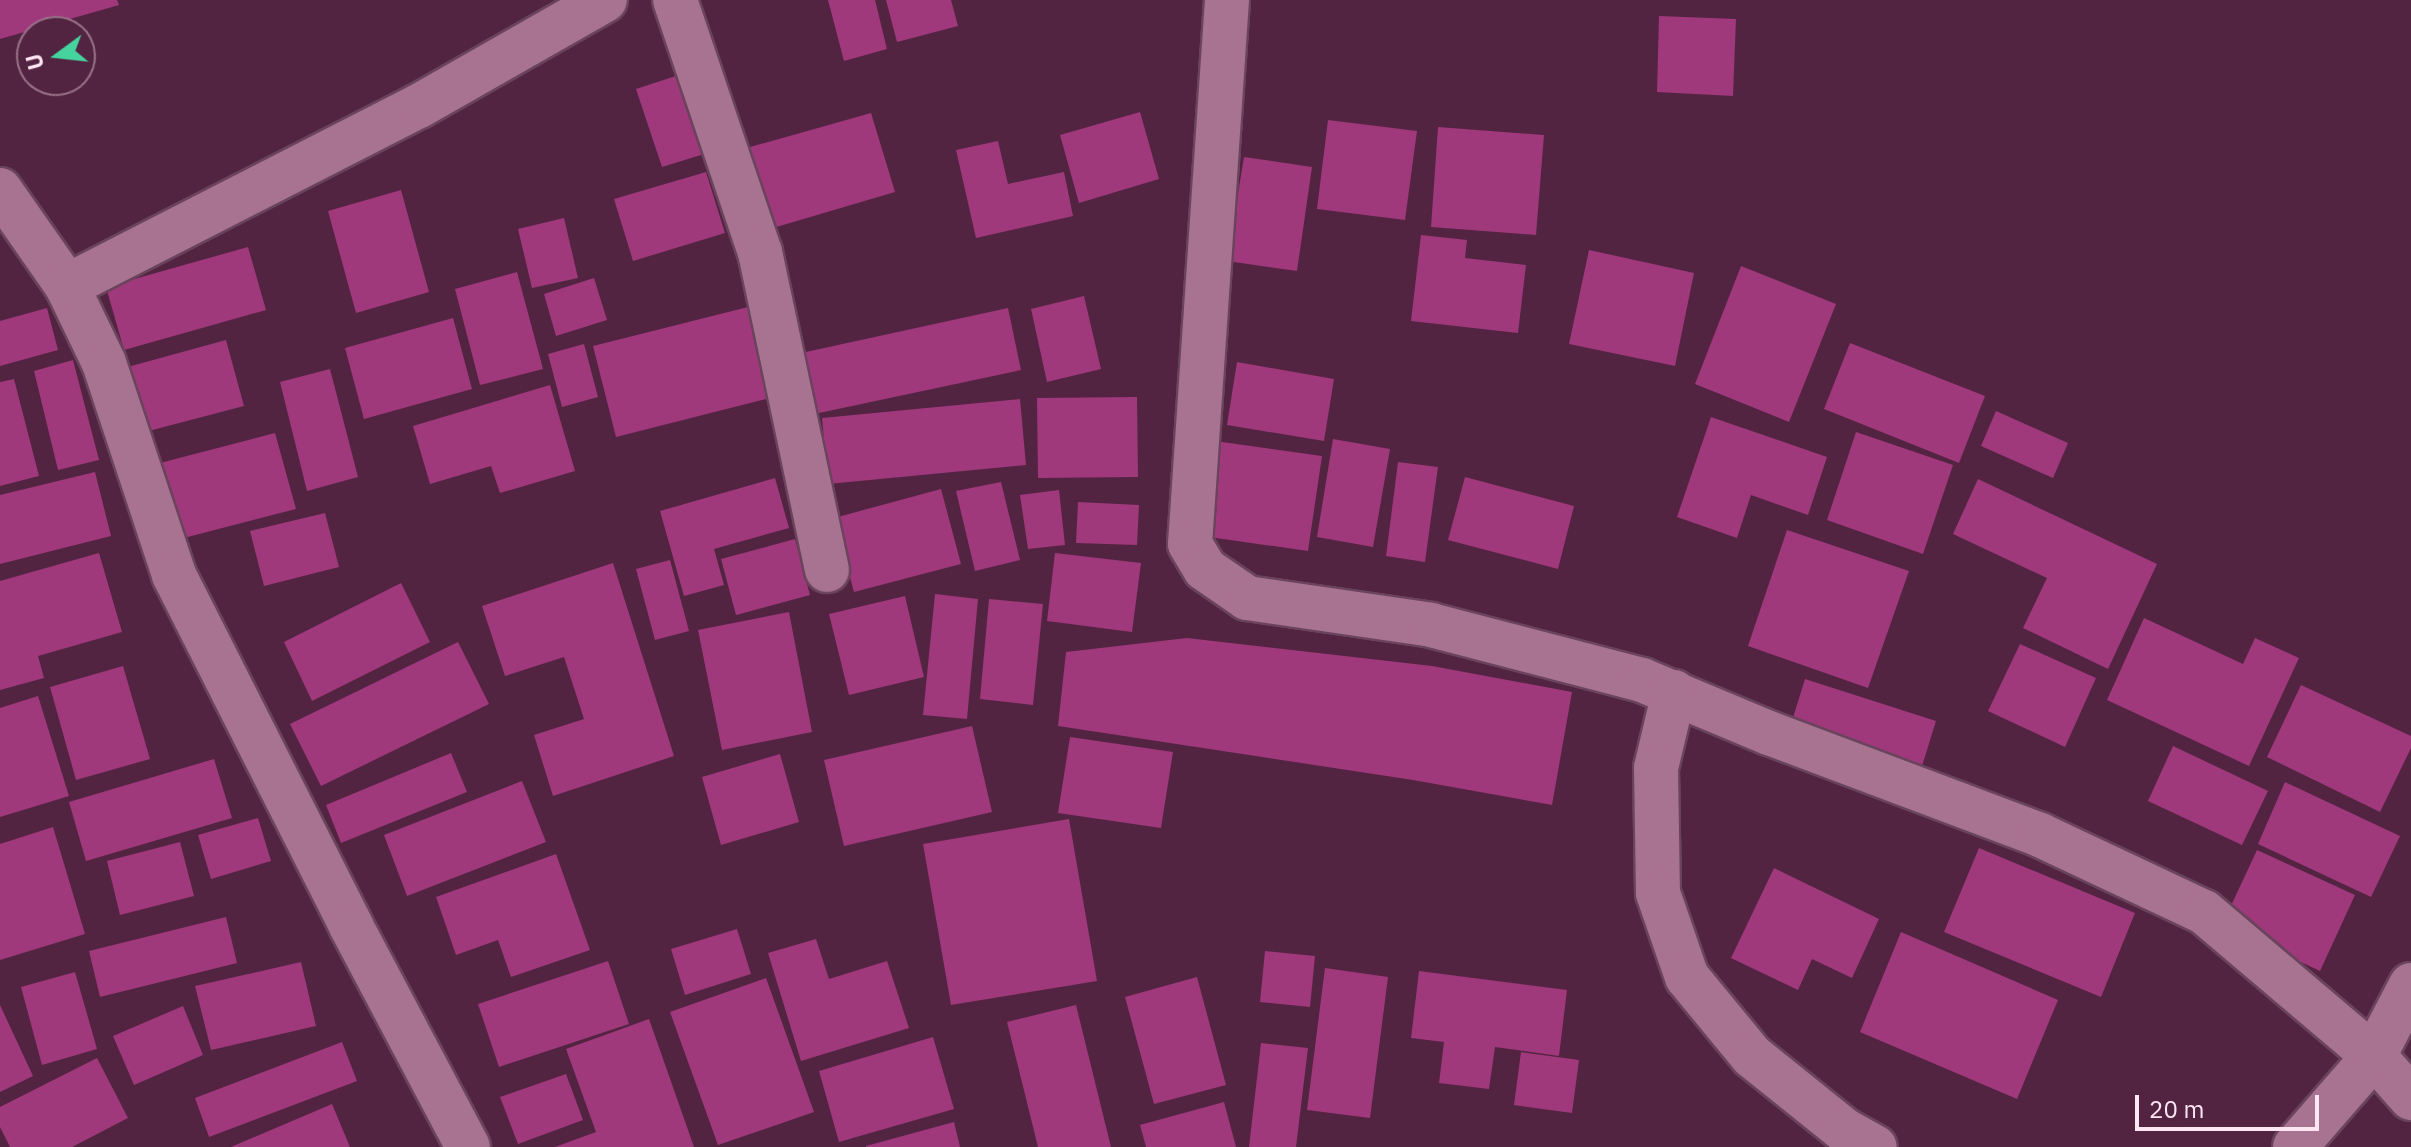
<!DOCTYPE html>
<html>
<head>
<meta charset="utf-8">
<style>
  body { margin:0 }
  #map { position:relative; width:2411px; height:1147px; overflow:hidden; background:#522441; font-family:"IBM Plex Sans",sans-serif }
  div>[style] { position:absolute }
  .building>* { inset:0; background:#a0387c }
  .roads { filter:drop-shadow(2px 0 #6a435c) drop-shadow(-2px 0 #6a435c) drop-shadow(0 2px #6a435c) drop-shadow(0 -2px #6a435c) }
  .minor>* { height:44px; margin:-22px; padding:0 22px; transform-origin:22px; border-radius:22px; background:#a87291 }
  span { translate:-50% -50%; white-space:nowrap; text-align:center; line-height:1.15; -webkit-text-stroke:6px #522441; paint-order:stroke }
  .north { position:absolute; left:16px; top:16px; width:80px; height:80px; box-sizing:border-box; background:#522441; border:2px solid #977288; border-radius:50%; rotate:255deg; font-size:22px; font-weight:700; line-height:32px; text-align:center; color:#ffe6f3 }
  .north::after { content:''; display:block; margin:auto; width:28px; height:36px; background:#46d49e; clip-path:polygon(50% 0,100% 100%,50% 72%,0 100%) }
  .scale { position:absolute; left:2135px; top:1095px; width:184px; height:36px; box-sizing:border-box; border:4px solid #ffe6f3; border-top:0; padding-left:10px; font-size:24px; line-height:28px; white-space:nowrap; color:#ffe6f3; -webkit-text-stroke:6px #522441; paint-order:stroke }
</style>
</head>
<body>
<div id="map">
  <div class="building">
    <div style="clip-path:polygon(0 0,117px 0,119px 5px,0 39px)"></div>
    <div style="clip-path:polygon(828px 0,875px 0,887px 49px,844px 61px)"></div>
    <div style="clip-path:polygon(886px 0,951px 0,958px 26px,897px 42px)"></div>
    <div style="clip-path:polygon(1659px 16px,1736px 19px,1733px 96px,1657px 92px)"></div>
    <div style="clip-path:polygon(691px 71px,717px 150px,662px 167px,636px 89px)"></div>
    <div style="clip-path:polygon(1140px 112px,1159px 179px,1079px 203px,1060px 135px)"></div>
    <div style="clip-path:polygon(871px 113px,895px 192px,773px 228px,750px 147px)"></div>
    <div style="clip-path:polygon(1328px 120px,1417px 131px,1405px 220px,1317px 209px)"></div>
    <div style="clip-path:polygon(1438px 127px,1544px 135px,1536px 235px,1431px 227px)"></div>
    <div style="clip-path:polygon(998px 141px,1008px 184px,1064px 172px,1073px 216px,976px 238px,956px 150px)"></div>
    <div style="clip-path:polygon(1244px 157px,1312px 167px,1297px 271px,1227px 261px)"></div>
    <div style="clip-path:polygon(706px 172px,725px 233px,633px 261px,614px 199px)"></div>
    <div style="clip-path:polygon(401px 190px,429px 292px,356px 313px,328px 211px)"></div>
    <div style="clip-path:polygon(564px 218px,578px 278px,532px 288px,518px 229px)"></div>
    <div style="clip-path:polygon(1421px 235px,1467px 240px,1465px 258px,1526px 265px,1518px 333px,1411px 321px)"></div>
    <div style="clip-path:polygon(248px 247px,266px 310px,124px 350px,106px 287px)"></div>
    <div style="clip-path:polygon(1589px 250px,1694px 273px,1675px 366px,1569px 344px)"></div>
    <div style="clip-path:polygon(1741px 266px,1836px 304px,1789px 422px,1695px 384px)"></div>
    <div style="clip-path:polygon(517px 272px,543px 369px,480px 385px,455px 289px)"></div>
    <div style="clip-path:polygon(594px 278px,607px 320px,556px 336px,544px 294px)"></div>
    <div style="clip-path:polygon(1084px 296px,1101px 369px,1047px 382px,1031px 309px)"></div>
    <div style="clip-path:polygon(760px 304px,782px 395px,616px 437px,593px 346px)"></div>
    <div style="clip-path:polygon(47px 308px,58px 350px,0 366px,0 321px)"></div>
    <div style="clip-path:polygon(1008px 308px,1021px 370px,805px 416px,792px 355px)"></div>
    <div style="clip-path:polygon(453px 318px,472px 389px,364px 419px,345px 348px)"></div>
    <div style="clip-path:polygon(226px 340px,244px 406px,141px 433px,124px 368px)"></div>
    <div style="clip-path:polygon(1850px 343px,1985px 396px,1959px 463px,1824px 409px)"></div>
    <div style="clip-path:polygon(584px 344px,598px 397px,562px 407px,548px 354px)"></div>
    <div style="clip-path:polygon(73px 360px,99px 460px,58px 470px,34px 371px)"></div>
    <div style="clip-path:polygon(1237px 362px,1334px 379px,1324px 441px,1227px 425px)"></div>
    <div style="clip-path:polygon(330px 369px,358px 477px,307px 491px,280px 382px)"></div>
    <div style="clip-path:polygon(14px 379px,39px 476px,0 486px,0 382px)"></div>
    <div style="clip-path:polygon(550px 385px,575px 471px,500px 493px,491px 466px,430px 484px,413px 426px)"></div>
    <div style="clip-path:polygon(1137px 397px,1138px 477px,1038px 478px,1037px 398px)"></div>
    <div style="clip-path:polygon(1020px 399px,1026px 465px,828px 484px,822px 418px)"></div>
    <div style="clip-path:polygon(1996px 411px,2068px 443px,2053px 478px,1981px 446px)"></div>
    <div style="clip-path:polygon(1711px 417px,1827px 457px,1808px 515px,1751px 495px,1737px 538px,1677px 517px)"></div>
    <div style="clip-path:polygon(1856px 432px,1953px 465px,1923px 554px,1827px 520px)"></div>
    <div style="clip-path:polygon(275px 433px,296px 509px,180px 539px,160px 463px)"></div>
    <div style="clip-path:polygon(1333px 439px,1390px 449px,1373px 547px,1317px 537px)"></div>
    <div style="clip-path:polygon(1208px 440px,1322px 456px,1308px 551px,1195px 535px)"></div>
    <div style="clip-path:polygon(1398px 462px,1438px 467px,1425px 562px,1386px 556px)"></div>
    <div style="clip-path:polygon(95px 472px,111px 536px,0 564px,0 495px)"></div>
    <div style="clip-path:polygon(1465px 477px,1574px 506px,1558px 569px,1448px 540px)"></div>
    <div style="clip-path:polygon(775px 478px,789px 528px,714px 549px,724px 585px,684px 596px,660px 511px)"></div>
    <div style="clip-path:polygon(1978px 479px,2157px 564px,2108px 669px,2023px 628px,2047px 578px,1953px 534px)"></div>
    <div style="clip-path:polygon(1001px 482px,1020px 560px,975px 571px,956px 491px)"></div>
    <div style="clip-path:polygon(941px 489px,961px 564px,854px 592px,834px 518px)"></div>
    <div style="clip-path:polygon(1059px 490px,1065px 545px,1028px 549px,1020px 495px)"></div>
    <div style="clip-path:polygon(1078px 502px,1139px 505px,1137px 545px,1076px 543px)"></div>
    <div style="clip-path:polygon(325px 513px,339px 567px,264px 586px,250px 531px)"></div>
    <div style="clip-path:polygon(1787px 530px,1909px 571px,1868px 688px,1748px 646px)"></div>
    <div style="clip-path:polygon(795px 539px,810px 595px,736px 615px,721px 559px)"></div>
    <div style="clip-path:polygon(99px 553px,122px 632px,38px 656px,44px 678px,0 690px,0 581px)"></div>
    <div style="clip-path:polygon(1055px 553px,1141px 563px,1132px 632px,1047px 621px)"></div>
    <div style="clip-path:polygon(670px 560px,689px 631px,655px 640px,636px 569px)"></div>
    <div style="clip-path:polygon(613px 563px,674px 756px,553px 796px,534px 735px,584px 719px,564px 657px,505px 676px,482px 606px)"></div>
    <div style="clip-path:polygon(401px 583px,430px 642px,312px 701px,284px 642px)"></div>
    <div style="clip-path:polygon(935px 594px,978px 599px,967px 719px,923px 715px)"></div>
    <div style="clip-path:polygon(905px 596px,924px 677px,849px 695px,829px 614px)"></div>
    <div style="clip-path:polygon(989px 599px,1043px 604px,1033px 705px,980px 699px)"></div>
    <div style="clip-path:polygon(789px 612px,812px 732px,722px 750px,698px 630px)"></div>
    <div style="clip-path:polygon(2144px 618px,2243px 664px,2255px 638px,2299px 658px,2249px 766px,2107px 700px)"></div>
    <div style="clip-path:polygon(1187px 638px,1432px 666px,1572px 692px,1552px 805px,1413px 780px,1058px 726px,1066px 652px)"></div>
    <div style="clip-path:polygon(458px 642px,489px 704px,321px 786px,290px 724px)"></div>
    <div style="clip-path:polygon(2020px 644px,2096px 678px,2065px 747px,1988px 711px)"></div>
    <div style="clip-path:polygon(123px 666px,150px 759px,76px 780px,50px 687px)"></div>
    <div style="clip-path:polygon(1805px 679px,1936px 721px,1918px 779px,1787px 737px)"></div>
    <div style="clip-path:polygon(2301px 685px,2411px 736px,2411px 748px,2380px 812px,2267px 757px)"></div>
    <div style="clip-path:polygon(38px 696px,69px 796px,0 817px,0 708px)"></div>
    <div style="clip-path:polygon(972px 726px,992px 812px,844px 846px,824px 760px)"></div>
    <div style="clip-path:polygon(1070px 737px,1173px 752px,1161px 828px,1058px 813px)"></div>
    <div style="clip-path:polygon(2173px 746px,2268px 791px,2242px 845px,2148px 801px)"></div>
    <div style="clip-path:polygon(451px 753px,467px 792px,341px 843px,326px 805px)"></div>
    <div style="clip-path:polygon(780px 754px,799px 822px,721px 845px,702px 777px)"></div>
    <div style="clip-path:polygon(214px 759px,232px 818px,86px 861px,69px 802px)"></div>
    <div style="clip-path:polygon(522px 781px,546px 842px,407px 896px,384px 835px)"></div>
    <div style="clip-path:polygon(2285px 782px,2400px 836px,2371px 897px,2258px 844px)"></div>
    <div style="clip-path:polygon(258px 818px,271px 861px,211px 879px,198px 835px)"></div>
    <div style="clip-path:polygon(1069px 819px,1097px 981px,951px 1005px,923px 844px)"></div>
    <div style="clip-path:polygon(53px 827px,85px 934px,0 960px,0 844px)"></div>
    <div style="clip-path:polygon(180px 842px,194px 896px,120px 915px,107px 861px)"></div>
    <div style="clip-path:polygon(1979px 848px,2135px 913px,2101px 997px,1944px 932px)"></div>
    <div style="clip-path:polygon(2257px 850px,2355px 895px,2320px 971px,2222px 925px)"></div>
    <div style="clip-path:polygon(556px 854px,590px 950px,511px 977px,498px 940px,456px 955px,436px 897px)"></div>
    <div style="clip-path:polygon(1774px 868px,1879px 919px,1852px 978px,1812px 959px,1798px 990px,1731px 958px)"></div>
    <div style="clip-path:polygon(226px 917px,237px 963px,100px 997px,89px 951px)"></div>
    <div style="clip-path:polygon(737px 929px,751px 974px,685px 995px,671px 949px)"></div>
    <div style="clip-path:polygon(1901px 932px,2058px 1000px,2017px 1099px,1860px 1032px)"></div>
    <div style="clip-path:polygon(816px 939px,829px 979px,887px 961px,909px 1028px,801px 1061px,768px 953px)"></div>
    <div style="clip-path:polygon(1265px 951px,1315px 956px,1310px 1007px,1260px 1002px)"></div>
    <div style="clip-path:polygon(608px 961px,629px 1024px,499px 1067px,478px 1004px)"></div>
    <div style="clip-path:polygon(301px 962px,316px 1026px,211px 1050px,195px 986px)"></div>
    <div style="clip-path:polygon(1325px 968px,1388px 977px,1370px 1118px,1307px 1110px)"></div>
    <div style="clip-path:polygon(1419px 971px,1567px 990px,1559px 1056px,1495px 1047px,1489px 1089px,1439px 1083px,1444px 1042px,1411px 1038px)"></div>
    <div style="clip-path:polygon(75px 972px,97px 1049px,42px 1065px,21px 987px)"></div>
    <div style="clip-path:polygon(1197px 977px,1226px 1085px,1154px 1104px,1125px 997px)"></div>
    <div style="clip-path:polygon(766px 978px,814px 1112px,718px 1145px,670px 1012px)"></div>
    <div style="clip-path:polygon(0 1005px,33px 1076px,0 1092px)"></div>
    <div style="clip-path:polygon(1076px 1005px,1111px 1147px,1038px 1147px,1007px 1022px)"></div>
    <div style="clip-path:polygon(183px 1006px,203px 1055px,134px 1085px,113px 1036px)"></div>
    <div style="clip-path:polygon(649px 1019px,694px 1147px,555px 1147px,596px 1132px,566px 1049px)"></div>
    <div style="clip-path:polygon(933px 1037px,954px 1109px,839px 1142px,819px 1071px)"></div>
    <div style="clip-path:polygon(342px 1042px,357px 1081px,209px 1137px,195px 1098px)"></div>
    <div style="clip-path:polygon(1261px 1043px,1308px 1048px,1296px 1147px,1249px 1147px)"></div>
    <div style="clip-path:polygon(1521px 1052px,1579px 1060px,1572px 1113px,1514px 1105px)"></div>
    <div style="clip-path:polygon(97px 1058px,128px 1118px,72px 1147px,10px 1147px,0 1127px,0 1107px)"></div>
    <div style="clip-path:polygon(566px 1074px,583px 1120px,518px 1144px,500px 1097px)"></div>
    <div style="clip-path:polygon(1224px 1102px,1236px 1147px,1146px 1147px,1140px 1125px)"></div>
    <div style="clip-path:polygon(332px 1104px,350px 1147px,231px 1147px)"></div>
    <div style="clip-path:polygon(954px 1122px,960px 1147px,866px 1147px,866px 1146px)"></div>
  </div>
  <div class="roads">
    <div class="minor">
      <div style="left:675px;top:0;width:266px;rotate:71.4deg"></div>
      <div style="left:760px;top:252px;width:325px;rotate:78.1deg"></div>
      <div style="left:1227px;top:0;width:545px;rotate:93.89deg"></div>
      <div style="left:1190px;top:544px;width:29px;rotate:59deg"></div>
      <div style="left:1205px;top:569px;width:51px;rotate:34.6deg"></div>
      <div style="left:1247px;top:598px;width:186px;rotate:8.3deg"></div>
      <div style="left:1431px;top:625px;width:218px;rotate:14.6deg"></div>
      <div style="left:1642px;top:680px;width:138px;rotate:22.7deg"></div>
      <div style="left:1769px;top:733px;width:290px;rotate:20.6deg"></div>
      <div style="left:2040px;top:835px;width:181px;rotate:25.2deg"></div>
      <div style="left:2204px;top:912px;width:223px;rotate:40.3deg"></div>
      <div style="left:2374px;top:1056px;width:56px;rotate:48.6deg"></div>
      <div style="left:0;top:190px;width:117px;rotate:55.1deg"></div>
      <div style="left:67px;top:286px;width:85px;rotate:64.3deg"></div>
      <div style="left:104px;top:363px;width:223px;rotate:71.7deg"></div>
      <div style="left:174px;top:575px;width:393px;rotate:63.2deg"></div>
      <div style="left:351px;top:926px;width:250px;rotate:62.1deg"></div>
      <div style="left:67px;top:286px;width:395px;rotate:-27.1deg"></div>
      <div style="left:419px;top:106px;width:214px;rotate:-29.7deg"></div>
      <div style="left:1674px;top:692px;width:78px;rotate:103.3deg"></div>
      <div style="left:1656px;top:768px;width:125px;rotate:89.1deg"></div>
      <div style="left:1658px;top:893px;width:89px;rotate:71deg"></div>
      <div style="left:1687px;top:977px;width:102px;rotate:50.6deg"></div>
      <div style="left:1752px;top:1056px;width:118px;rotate:38.8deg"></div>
      <div style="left:1844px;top:1130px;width:35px;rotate:29deg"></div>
      <div style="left:2295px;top:1147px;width:121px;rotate:-49deg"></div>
      <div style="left:2374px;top:1056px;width:80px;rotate:-62.5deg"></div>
    </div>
  </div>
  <div class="north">U</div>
  <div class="scale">20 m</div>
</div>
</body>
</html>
